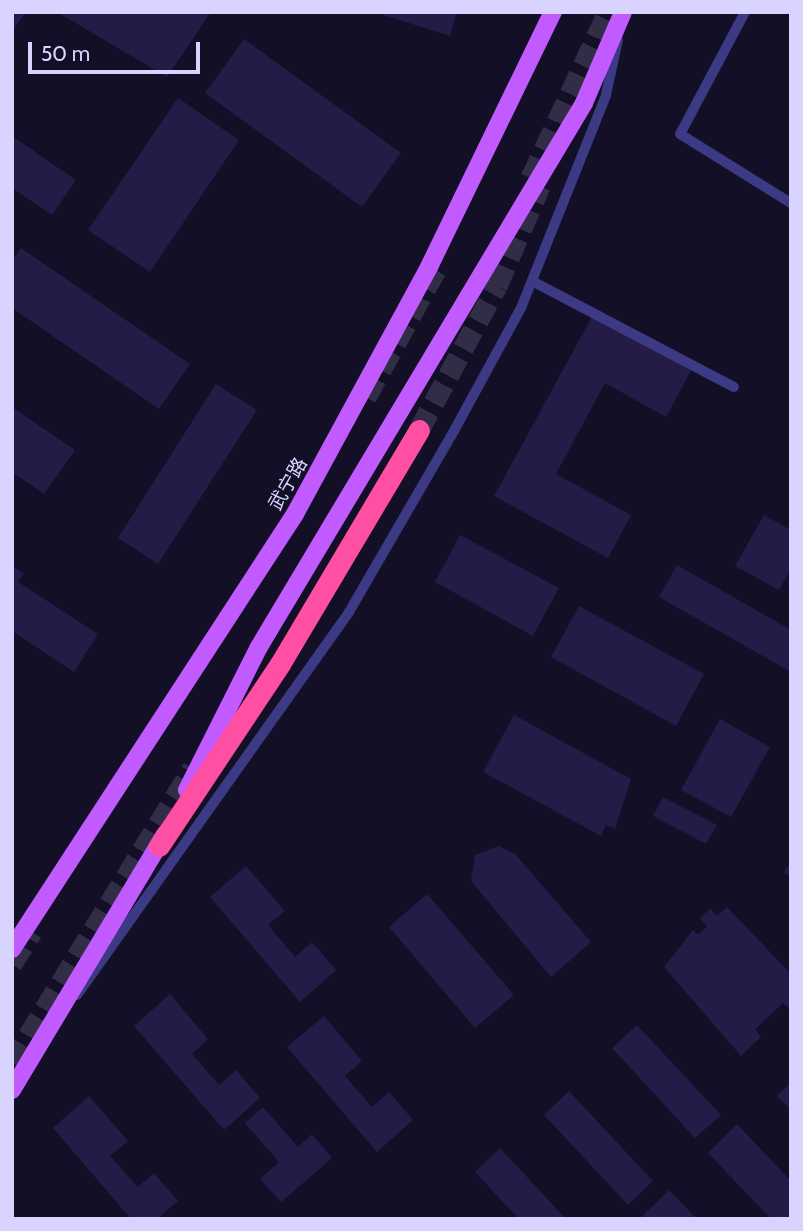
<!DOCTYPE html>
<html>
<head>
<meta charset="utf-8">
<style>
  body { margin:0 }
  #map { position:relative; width:803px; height:1231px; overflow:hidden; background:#130f26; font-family:Cabin,"Noto Sans SC",sans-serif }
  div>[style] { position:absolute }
  .building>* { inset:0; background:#241b47 }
  .highway-tunnel>* { height:21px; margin-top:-10.5px; transform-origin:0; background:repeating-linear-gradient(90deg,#312d47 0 21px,transparent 0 31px) }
  .lane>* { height:10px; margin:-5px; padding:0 5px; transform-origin:5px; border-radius:5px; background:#3d3a85 }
  .primary>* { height:18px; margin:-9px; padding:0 9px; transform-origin:9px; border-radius:9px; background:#c25bff }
  .highway>* { height:21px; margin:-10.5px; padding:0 10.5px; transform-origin:10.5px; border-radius:10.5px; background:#ff4fa3 }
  span { translate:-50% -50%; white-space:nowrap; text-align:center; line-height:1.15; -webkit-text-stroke:5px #130f26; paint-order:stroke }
  .street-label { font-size:19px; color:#d9d4ff }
  .frame { position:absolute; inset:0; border:14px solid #d9d4ff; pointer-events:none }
  .scale { position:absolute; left:28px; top:42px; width:172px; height:32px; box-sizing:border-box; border:4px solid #d9d4ff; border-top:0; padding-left:9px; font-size:21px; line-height:24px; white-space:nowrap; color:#d9d4ff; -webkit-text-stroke:5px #130f26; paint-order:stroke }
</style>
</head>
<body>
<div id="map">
  <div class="building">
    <div style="clip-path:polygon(12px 12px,26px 12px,12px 32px)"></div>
    <div style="clip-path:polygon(57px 12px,211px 12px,167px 77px)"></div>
    <div style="clip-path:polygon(374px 12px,457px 12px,450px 36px)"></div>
    <div style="clip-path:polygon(244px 39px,401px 153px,362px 207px,205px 93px)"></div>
    <div style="clip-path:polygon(178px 98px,239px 140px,150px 272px,88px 230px)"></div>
    <div style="clip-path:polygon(12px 136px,76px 180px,52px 215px,12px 188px)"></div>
    <div style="clip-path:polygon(21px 248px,190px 364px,159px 409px,12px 308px,12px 261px)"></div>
    <div style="clip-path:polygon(594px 313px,693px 367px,666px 417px,605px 383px,556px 474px,631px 515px,608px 558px,494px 496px)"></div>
    <div style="clip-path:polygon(216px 384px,257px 410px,158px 564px,118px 538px)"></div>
    <div style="clip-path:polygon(12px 407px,75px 450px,44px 494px,12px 472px)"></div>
    <div style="clip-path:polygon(764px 515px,791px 530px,791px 569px,779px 590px,735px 566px)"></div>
    <div style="clip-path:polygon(460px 535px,559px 588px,533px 636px,435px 582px)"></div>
    <div style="clip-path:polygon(677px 565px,791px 630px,791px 672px,659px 597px)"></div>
    <div style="clip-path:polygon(12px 566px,24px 574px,18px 582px,98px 634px,74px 672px,12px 631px)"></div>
    <div style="clip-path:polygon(579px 606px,704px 674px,676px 726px,551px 657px)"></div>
    <div style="clip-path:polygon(514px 715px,631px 779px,615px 829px,606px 825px,601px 836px,483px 772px)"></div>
    <div style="clip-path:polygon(720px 719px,770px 747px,731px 817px,681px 790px)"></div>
    <div style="clip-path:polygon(663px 797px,717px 825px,706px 844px,653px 816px)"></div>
    <div style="clip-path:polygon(499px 846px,515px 854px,591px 942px,551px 977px,471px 881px,475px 855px)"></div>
    <div style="clip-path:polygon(791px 861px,791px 877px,784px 872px)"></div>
    <div style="clip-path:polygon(246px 866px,285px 911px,268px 925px,295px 957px,312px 942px,336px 970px,300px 1002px,210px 897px)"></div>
    <div style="clip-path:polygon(427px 894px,514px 995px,475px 1028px,389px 927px)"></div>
    <div style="clip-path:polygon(727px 907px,791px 974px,791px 1010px,783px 1003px,755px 1029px,761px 1037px,741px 1056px,664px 967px,693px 930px,698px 935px,707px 926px,700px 918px,710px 908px,717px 916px)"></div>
    <div style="clip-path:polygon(170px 994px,208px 1039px,192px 1054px,219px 1085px,236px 1070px,260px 1098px,224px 1130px,134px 1026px)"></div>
    <div style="clip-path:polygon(324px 1016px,362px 1061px,345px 1076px,372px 1107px,389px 1092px,413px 1120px,377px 1152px,287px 1047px)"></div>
    <div style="clip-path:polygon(637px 1025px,721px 1115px,695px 1138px,612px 1048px)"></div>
    <div style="clip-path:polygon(791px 1082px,791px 1110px,777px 1096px)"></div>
    <div style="clip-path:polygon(569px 1091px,653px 1181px,628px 1205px,544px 1115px)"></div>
    <div style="clip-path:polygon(89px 1096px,128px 1141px,110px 1156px,138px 1187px,154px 1173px,178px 1201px,157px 1219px,131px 1219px,53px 1128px)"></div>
    <div style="clip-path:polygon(263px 1107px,298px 1147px,312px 1134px,332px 1158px,281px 1202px,260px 1179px,279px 1162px,245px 1123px)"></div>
    <div style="clip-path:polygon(737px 1124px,791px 1181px,791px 1219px,771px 1219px,708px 1153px)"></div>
    <div style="clip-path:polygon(500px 1148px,566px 1219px,519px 1219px,475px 1172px)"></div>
    <div style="clip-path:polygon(669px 1190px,697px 1219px,639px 1219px)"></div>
  </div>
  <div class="highway-tunnel">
    <div style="left:531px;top:178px;width:183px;rotate:-65.1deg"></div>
    <div style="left:366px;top:397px;width:149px;rotate:-61.2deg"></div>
    <div style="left:419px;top:430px;width:164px;rotate:-61.6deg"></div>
    <div style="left:497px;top:286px;width:109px;rotate:-66.7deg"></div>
    <div style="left:12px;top:964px;width:38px;rotate:-58deg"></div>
    <div style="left:12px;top:1062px;width:345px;rotate:-58.4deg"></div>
  </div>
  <div class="lane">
    <div style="left:745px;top:12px;width:138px;rotate:118deg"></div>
    <div style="left:680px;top:134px;width:131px;rotate:31.9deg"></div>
    <div style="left:532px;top:281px;width:228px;rotate:27.7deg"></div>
    <div style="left:77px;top:995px;width:470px;rotate:-54.6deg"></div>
    <div style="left:349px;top:612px;width:211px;rotate:-59.9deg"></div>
    <div style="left:455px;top:429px;width:138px;rotate:-61.4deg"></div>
    <div style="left:521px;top:308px;width:229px;rotate:-68.2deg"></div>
    <div style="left:606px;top:95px;width:56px;rotate:-77.7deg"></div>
  </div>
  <div class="primary">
    <div style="left:187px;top:790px;width:160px;rotate:-63.3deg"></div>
    <div style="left:259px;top:647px;width:634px;rotate:-59.14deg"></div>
    <div style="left:584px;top:103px;width:99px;rotate:-66.8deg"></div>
    <div style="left:12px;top:949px;width:519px;rotate:-56.95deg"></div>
    <div style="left:295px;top:514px;width:281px;rotate:-61.5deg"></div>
    <div style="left:429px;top:267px;width:284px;rotate:-64.1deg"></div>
    <div style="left:12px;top:1090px;width:298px;rotate:-59.1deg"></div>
  </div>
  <div class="highway">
    <div style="left:159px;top:846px;width:219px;rotate:-56.4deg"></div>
    <div style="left:280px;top:664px;width:272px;rotate:-59.3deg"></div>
  </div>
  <div class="street-label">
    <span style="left:288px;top:484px;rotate:-60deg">武宁路</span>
  </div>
  <div class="frame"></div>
  <div class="scale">50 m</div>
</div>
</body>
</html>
